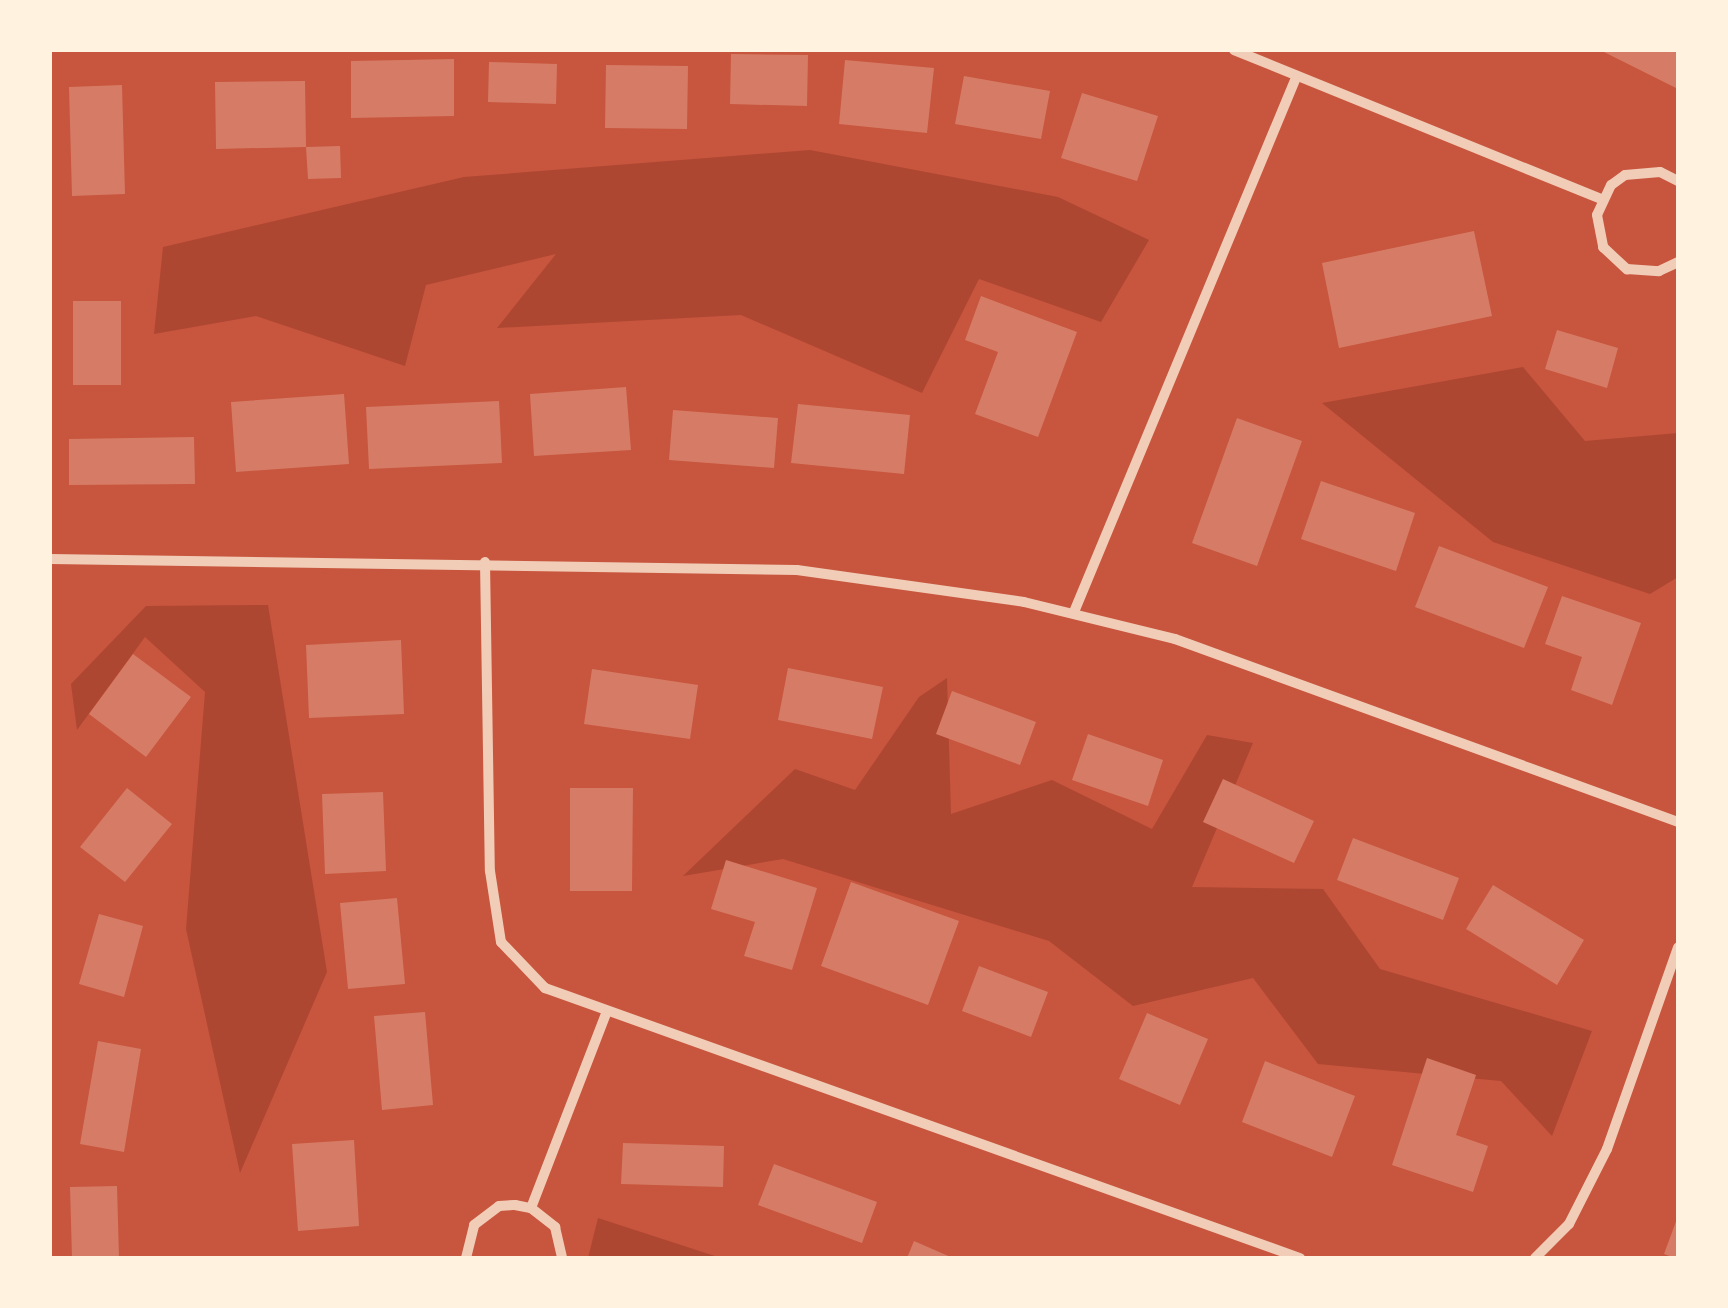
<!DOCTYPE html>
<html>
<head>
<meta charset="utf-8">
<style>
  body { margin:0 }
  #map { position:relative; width:1728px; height:1308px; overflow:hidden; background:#c8553d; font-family:Jost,sans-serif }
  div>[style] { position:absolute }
  .green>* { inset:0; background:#ae4732 }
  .building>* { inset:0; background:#d67c66 }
  .minor>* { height:10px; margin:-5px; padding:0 5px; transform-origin:5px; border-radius:5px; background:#f1ccb7 }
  span { translate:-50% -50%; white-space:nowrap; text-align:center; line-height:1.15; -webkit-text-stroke:8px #fff3e0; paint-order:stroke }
  .frame { position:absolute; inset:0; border:52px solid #fff3e0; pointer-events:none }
</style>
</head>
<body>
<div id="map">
  <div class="green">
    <div style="clip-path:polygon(810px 150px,1058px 197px,1149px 240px,1101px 322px,979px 279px,922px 393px,741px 315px,497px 328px,556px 254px,426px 285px,405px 366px,256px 316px,154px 334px,163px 247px,464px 177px)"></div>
    <div style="clip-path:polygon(1523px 367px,1585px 441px,1678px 433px,1678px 577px,1650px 594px,1493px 542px,1322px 403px)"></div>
    <div style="clip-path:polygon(268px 605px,327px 972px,240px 1173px,186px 929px,205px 692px,145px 637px,77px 730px,71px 684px,146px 606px)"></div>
    <div style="clip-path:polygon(947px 678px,951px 814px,1052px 780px,1152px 829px,1207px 735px,1253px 743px,1192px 887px,1323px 889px,1380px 969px,1592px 1031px,1552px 1136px,1501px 1081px,1318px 1064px,1253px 978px,1133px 1006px,1049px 941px,783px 859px,683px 876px,795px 769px,855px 790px,919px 697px)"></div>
    <div style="clip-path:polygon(598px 1218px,721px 1258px,588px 1258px)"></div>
  </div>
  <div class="building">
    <div style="clip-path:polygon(1600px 50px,1678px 50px,1678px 84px,1676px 88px)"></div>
    <div style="clip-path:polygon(731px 54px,808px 55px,807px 106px,730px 104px)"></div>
    <div style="clip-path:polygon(454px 59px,454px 116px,351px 118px,351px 61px)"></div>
    <div style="clip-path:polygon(845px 60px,934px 68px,927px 133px,839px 124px)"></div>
    <div style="clip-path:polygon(489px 62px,557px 64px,556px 104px,488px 102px)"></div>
    <div style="clip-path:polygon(606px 65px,688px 66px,687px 129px,605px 128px)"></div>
    <div style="clip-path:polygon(964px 76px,1050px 91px,1041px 139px,955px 124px)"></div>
    <div style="clip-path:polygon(305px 81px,306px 147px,216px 149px,215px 82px)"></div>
    <div style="clip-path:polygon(122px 85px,125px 194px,72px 196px,69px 87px)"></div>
    <div style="clip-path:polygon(1082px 93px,1158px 116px,1137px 181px,1061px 158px)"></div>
    <div style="clip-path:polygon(340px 146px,341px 178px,308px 179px,306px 147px)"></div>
    <div style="clip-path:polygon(1474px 231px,1492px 316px,1339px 348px,1322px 263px)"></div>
    <div style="clip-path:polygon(981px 296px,1077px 332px,1038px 437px,975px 414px,998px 352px,965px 340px)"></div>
    <div style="clip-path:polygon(73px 301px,121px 301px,121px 385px,73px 385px)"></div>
    <div style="clip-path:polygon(1557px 330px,1618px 348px,1607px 388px,1545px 369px)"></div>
    <div style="clip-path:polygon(626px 387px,631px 450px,534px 456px,530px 394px)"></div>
    <div style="clip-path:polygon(344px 394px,349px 464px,236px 472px,231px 402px)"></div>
    <div style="clip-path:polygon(499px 401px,502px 463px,369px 469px,366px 407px)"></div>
    <div style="clip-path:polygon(798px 404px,910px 415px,904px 474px,791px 463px)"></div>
    <div style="clip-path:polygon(673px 410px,778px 418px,774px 468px,669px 460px)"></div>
    <div style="clip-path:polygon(1237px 418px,1302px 441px,1257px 566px,1192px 543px)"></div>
    <div style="clip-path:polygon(194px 437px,195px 484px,69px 485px,69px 439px)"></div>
    <div style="clip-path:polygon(1321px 481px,1415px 513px,1396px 571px,1301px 539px)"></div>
    <div style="clip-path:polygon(1439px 546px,1548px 587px,1524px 648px,1415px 607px)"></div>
    <div style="clip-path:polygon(1562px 596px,1641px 623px,1612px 705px,1571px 690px,1582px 657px,1545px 644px)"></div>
    <div style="clip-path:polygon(401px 640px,404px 714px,309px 718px,306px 645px)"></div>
    <div style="clip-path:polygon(133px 654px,191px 697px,146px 757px,89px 714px)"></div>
    <div style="clip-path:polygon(788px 668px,883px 687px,872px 739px,778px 720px)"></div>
    <div style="clip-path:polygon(592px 669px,698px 685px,690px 739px,584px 724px)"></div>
    <div style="clip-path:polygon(952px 691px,1036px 722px,1020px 765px,936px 734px)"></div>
    <div style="clip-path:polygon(1088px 734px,1163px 760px,1148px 806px,1072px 780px)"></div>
    <div style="clip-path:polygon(1223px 779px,1314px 821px,1294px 863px,1203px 822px)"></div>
    <div style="clip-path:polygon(127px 788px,172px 824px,125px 882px,80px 847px)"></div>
    <div style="clip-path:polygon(570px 788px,633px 788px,632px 891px,570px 891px)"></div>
    <div style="clip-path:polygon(383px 792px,386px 871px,325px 874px,322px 794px)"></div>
    <div style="clip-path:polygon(1353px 838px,1459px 878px,1443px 920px,1337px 880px)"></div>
    <div style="clip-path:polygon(726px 860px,817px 888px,792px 970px,744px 956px,755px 922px,711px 909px)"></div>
    <div style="clip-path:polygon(851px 882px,959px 921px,928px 1005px,821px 966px)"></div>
    <div style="clip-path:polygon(1493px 885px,1584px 940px,1557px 985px,1466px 929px)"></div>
    <div style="clip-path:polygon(397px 898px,405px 984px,348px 989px,340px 903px)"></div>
    <div style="clip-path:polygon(99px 914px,143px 926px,124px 997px,79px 984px)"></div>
    <div style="clip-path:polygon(979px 966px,1048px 992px,1031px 1037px,962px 1011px)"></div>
    <div style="clip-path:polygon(425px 1012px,433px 1105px,382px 1110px,374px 1016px)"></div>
    <div style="clip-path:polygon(1147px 1013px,1208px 1039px,1180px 1105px,1119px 1079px)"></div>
    <div style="clip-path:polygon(98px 1041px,141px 1049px,124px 1152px,80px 1144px)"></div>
    <div style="clip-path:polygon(1427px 1058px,1476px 1075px,1456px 1135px,1488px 1146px,1473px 1192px,1392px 1165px)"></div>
    <div style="clip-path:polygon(1265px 1061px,1355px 1096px,1332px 1157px,1242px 1122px)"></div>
    <div style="clip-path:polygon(354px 1140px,359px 1226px,298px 1231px,292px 1144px)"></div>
    <div style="clip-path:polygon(623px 1143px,724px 1146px,723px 1187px,621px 1184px)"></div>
    <div style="clip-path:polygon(774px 1164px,877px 1202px,862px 1243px,758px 1205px)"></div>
    <div style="clip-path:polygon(117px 1186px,119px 1258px,72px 1258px,70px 1187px)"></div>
    <div style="clip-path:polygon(1678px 1216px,1678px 1258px,1675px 1258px,1664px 1254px)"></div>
    <div style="clip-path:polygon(914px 1241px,953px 1258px,907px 1258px)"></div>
  </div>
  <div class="minor">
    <div style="left:1234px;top:50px;width:396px;rotate:22.1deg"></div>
    <div style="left:1678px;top:181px;width:20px;rotate:-153deg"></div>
    <div style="left:1660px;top:172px;width:35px;rotate:175deg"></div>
    <div style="left:1625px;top:175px;width:17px;rotate:144deg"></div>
    <div style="left:1611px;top:185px;width:33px;rotate:115deg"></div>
    <div style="left:1597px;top:215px;width:33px;rotate:79deg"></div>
    <div style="left:1603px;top:247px;width:33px;rotate:43deg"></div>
    <div style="left:1627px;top:269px;width:32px;rotate:4deg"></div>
    <div style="left:1659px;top:271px;width:21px;rotate:-25deg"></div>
    <div style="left:50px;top:559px;width:747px;rotate:0.84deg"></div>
    <div style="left:797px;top:570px;width:229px;rotate:8deg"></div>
    <div style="left:1024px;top:602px;width:155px;rotate:13.8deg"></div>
    <div style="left:1175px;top:639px;width:535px;rotate:19.99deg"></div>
    <div style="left:485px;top:562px;width:309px;rotate:89.1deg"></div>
    <div style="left:490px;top:871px;width:72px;rotate:81.2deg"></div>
    <div style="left:501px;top:942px;width:64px;rotate:46.3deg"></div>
    <div style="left:545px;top:988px;width:802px;rotate:19.68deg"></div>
    <div style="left:1074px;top:612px;width:576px;rotate:-67.44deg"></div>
    <div style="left:531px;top:1208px;width:208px;rotate:-68.9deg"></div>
    <div style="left:466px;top:1258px;width:34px;rotate:-76deg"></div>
    <div style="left:474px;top:1225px;width:31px;rotate:-37deg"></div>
    <div style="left:499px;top:1206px;width:16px;rotate:-4deg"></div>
    <div style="left:515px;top:1205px;width:16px;rotate:11deg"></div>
    <div style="left:531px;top:1208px;width:31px;rotate:38deg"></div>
    <div style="left:555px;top:1227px;width:32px;rotate:77deg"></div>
    <div style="left:1535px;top:1258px;width:48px;rotate:-45deg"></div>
    <div style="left:1569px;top:1224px;width:84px;rotate:-63.1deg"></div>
    <div style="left:1607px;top:1149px;width:214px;rotate:-70.6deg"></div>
  </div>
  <div class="frame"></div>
</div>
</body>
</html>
